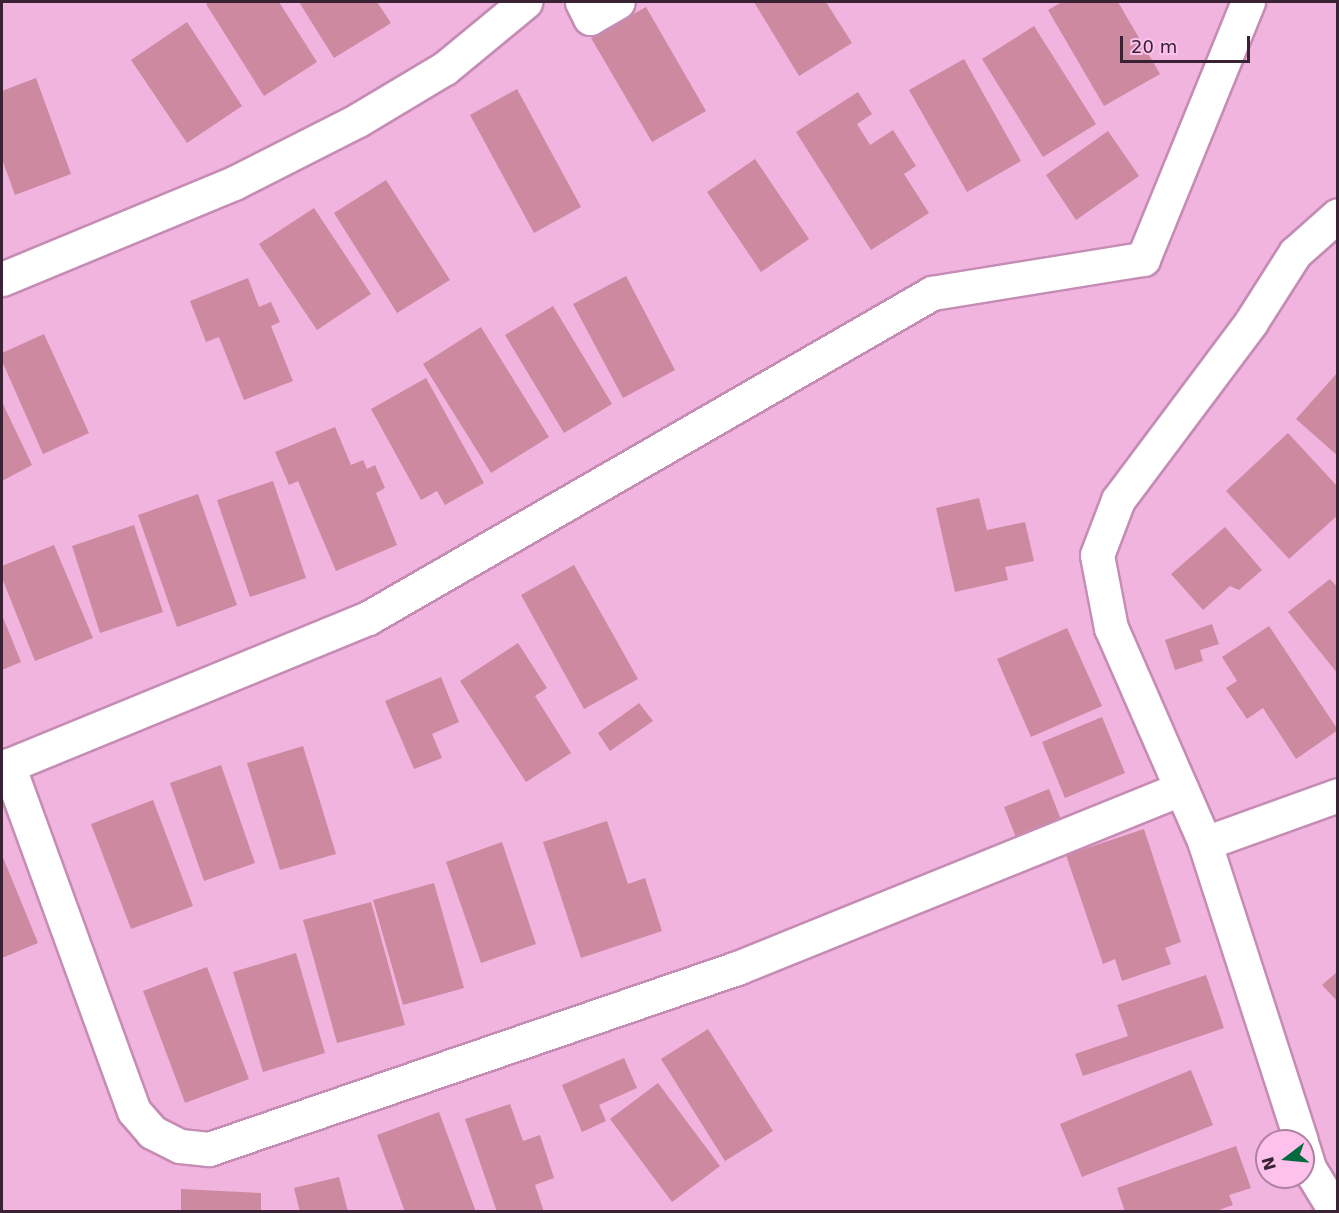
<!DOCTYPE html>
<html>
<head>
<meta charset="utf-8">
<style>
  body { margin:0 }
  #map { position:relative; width:1339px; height:1213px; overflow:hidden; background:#f0b4de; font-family:"DejaVu Sans",sans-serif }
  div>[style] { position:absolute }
  .building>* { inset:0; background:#cc89a0 }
  .roads { filter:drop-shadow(2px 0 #c58cb4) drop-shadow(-2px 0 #c58cb4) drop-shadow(0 2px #c58cb4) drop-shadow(0 -2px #c58cb4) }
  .minor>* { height:33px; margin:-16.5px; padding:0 16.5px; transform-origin:16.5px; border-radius:16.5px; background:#fff }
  span { translate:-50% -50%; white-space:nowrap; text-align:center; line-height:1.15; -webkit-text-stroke:5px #fdc1eb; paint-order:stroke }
  .frame { position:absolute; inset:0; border:3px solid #392233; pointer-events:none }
  .north { position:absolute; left:1255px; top:1129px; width:60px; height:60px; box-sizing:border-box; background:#fdc1eb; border:2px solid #af81a1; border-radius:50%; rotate:254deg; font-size:16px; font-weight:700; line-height:24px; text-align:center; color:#392233 }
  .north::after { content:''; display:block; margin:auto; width:21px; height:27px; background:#00693e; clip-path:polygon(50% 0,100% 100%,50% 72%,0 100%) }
  .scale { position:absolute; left:1120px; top:36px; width:130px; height:27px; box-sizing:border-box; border:3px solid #392233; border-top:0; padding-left:8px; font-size:18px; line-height:21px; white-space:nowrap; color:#392233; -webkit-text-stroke:4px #fdc1eb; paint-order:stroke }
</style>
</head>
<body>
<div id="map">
  <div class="building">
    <div style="clip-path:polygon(210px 2px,279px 2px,317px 62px,264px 96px,206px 4px)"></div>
    <div style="clip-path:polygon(299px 2px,377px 2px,391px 23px,334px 58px)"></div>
    <div style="clip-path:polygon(754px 2px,826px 2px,852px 43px,799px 76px)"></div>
    <div style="clip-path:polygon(1062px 2px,1118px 2px,1160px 74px,1104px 106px,1048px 10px)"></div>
    <div style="clip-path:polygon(646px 7px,706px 111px,652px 142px,591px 38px)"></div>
    <div style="clip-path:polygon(187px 22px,242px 106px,187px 143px,131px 60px)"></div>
    <div style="clip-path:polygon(1034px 26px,1096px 124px,1043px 157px,982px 59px)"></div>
    <div style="clip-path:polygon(964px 59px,1021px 161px,967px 192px,909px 90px)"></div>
    <div style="clip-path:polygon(36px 78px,71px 174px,15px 195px,2px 159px,2px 91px)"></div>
    <div style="clip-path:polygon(517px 89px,581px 207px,534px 233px,470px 115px)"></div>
    <div style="clip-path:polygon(858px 92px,872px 114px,857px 124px,870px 145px,893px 130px,916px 166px,904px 174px,929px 213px,871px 250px,796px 132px)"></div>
    <div style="clip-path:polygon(1108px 131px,1139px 176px,1076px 220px,1046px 175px)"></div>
    <div style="clip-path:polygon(755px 159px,809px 239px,761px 272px,707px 192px)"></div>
    <div style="clip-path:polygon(386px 180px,450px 280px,397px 313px,334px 213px)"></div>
    <div style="clip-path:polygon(314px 208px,371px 294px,317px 330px,259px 244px)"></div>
    <div style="clip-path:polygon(626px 276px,675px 370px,623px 398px,573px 304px)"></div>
    <div style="clip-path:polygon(248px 278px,259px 307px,271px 302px,280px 322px,271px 326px,293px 381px,244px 400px,219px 337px,206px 342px,190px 301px)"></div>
    <div style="clip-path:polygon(553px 306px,612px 404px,564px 433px,505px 335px)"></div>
    <div style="clip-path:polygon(481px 327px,549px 437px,491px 473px,423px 364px)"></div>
    <div style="clip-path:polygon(44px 334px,89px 433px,43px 454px,2px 361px,2px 353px)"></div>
    <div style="clip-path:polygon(1338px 372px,1338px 456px,1296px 419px)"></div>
    <div style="clip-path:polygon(426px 378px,484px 483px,445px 505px,437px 491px,421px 500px,371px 409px)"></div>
    <div style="clip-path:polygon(2px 402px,32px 465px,2px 481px)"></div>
    <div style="clip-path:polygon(335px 427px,351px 465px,363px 460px,367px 469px,375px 465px,385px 488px,376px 493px,397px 545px,336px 571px,298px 481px,289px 485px,275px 452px)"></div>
    <div style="clip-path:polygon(1288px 433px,1338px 487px,1338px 515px,1289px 559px,1226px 491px)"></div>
    <div style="clip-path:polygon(273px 481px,306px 578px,250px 597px,217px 500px)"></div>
    <div style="clip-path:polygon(198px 494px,237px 605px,177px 627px,138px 515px)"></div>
    <div style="clip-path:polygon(979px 498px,987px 530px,1025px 522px,1034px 561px,1005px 567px,1008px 580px,955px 592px,936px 508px)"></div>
    <div style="clip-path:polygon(134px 525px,163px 612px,100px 633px,72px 546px)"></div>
    <div style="clip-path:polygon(1225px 527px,1262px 570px,1239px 590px,1230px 586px,1203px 610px,1171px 574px)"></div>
    <div style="clip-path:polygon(54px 545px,93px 638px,35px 661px,2px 578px,2px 566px)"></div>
    <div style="clip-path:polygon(574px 565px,638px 679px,584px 709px,521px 595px)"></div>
    <div style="clip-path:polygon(1330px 579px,1338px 588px,1338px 674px,1288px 612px)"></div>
    <div style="clip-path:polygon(2px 615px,21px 662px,2px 670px)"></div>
    <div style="clip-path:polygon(1212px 624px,1219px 644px,1200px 650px,1203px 661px,1175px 670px,1165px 640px)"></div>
    <div style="clip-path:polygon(1269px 626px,1338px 730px,1296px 759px,1263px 708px,1247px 719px,1226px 688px,1237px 681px,1222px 657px)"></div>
    <div style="clip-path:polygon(1067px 628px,1102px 706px,1031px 737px,997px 659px)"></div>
    <div style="clip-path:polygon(518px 643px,547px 688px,535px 696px,571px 753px,526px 782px,460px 681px)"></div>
    <div style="clip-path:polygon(441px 677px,459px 722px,432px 734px,442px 758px,414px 769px,385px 701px)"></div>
    <div style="clip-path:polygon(639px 703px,653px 721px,610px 751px,598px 733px)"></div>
    <div style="clip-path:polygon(1102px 717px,1125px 773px,1065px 798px,1042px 742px)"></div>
    <div style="clip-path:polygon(303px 746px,336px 854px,280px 870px,247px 763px)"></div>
    <div style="clip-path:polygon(221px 765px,255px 863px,204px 881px,170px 783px)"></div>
    <div style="clip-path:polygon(1049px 789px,1062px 822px,1017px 840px,1004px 807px)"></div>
    <div style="clip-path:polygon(153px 800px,193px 906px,131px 929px,91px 824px)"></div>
    <div style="clip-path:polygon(607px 821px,628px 884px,645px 878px,662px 931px,581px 958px,543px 842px)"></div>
    <div style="clip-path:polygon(1144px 829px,1181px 942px,1165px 948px,1171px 964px,1122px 981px,1115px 959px,1103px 964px,1066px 855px)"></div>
    <div style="clip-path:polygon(502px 842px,536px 944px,481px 963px,446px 862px)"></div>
    <div style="clip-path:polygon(2px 855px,38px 943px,2px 958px)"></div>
    <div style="clip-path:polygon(434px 883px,464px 988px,403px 1005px,373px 900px)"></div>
    <div style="clip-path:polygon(371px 902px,405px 1025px,337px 1043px,303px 920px)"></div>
    <div style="clip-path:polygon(296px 953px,325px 1053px,263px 1072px,233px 972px)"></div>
    <div style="clip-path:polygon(207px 967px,249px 1079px,185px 1103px,143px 991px)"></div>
    <div style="clip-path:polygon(1338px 971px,1338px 1002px,1322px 985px)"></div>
    <div style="clip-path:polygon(1206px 975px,1224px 1028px,1083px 1076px,1075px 1054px,1128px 1036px,1117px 1005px)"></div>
    <div style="clip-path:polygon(708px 1029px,773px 1131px,725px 1161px,661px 1059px)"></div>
    <div style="clip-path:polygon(624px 1058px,637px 1088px,599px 1105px,606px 1121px,582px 1132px,562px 1085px)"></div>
    <div style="clip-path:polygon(1191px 1070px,1213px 1125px,1082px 1177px,1060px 1124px)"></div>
    <div style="clip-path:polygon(658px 1083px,720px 1166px,672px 1202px,610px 1119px)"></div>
    <div style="clip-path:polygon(510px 1104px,523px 1141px,540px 1135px,554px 1178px,535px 1185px,544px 1212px,497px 1212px,465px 1119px)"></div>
    <div style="clip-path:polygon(439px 1112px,476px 1212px,405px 1212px,377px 1135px)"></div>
    <div style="clip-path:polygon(1236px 1146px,1251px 1188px,1229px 1195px,1233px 1205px,1213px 1212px,1125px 1212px,1117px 1188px)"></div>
    <div style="clip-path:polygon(339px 1177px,348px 1212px,300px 1212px,294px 1188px)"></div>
    <div style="clip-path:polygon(181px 1189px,261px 1193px,261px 1212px,181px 1212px)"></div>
  </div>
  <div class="roads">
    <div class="minor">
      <div style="left:582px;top:2px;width:18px;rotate:63deg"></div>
      <div style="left:590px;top:18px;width:32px;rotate:-30deg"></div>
      <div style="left:2px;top:279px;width:251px;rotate:-22.5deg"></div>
      <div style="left:234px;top:183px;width:139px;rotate:-26.9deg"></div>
      <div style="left:358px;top:120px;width:101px;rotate:-30.9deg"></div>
      <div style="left:445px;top:68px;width:104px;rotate:-39.5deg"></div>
      <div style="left:8px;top:765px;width:368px;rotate:70deg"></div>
      <div style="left:134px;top:1111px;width:28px;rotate:49deg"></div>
      <div style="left:152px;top:1132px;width:31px;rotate:27deg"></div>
      <div style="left:180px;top:1146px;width:29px;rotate:6deg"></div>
      <div style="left:209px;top:1149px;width:558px;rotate:-18.92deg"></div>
      <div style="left:737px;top:968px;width:479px;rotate:-22deg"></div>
      <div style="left:2px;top:768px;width:396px;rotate:-22.3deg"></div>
      <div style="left:368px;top:618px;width:651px;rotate:-29.95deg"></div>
      <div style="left:932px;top:293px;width:214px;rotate:-9.2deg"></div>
      <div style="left:1143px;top:259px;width:278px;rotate:-67.8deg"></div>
      <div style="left:1205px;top:843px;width:141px;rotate:-19.8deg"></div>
      <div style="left:1301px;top:1141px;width:313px;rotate:-107.9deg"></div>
      <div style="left:1205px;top:843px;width:235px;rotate:-113.6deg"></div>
      <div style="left:1111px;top:628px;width:74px;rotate:-100.9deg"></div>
      <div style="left:1097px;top:555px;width:59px;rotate:-69.1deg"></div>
      <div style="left:1118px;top:500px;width:222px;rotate:-53.2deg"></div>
      <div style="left:1251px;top:322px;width:82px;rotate:-57.5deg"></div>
      <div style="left:1295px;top:253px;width:57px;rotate:-41.5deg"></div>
      <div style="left:1303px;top:1148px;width:21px;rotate:73deg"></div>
      <div style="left:1309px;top:1168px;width:52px;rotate:58.5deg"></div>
    </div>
  </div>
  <div class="frame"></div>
  <div class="north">N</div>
  <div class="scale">20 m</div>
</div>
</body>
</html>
